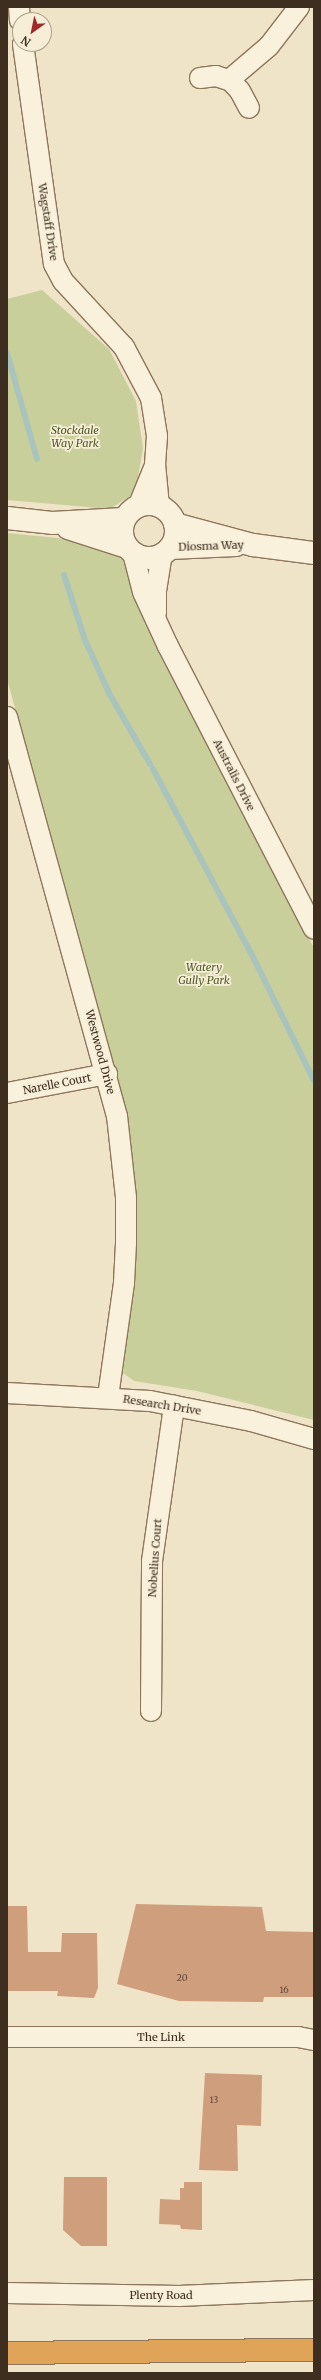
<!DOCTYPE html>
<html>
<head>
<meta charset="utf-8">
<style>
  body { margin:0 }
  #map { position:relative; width:321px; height:2380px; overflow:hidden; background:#f0e4c8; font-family:Merriweather,serif }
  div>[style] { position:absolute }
  .green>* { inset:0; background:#c9cf9b }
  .stream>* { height:6px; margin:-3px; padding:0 3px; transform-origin:3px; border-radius:3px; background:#a9c4bc }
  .building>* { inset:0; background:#cf9f7d }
  .roads { filter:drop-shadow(1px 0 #8d765c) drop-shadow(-1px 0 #8d765c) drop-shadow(0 1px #8d765c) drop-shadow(0 -1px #8d765c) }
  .street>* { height:20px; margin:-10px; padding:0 10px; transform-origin:10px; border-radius:10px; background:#faf1dc }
  .secondary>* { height:22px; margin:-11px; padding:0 11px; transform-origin:11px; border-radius:11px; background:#faf1dc }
  .secondary>.ring { margin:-11px; padding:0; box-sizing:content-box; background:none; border:22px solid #faf1dc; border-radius:50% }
  .highway>* { height:22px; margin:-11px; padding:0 11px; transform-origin:11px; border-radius:11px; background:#e0a458 }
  span { translate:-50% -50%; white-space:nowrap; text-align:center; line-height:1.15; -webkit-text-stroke:3.5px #f7eed8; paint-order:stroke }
  .number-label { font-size:9px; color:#624a37 }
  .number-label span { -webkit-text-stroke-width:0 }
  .street-label { font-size:11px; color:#3d2e20 }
  .park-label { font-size:11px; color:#4d5a26; font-style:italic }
  .frame { position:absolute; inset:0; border:8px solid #3d2e20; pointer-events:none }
  .north { position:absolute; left:12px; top:12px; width:40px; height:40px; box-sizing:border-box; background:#f7eed8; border:1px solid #ada18e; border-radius:50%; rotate:213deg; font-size:11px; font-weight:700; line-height:16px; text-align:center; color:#3d2e20 }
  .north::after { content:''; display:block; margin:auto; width:14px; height:18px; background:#9e2a2b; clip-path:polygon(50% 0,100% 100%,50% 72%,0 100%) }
</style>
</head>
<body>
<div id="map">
  <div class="green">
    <div style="clip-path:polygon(42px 290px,109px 349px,136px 401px,143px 448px,137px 484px,130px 496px,110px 509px,7px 500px,7px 299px)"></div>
    <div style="clip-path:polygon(7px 533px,58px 538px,101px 548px,113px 552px,127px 564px,155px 642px,314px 948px,314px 1420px,197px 1391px,134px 1381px,123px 1373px,137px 1249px,136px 1190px,128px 1117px,7px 679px)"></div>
  </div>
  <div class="stream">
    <div style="left:7px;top:353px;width:110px;rotate:74.2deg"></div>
    <div style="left:64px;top:575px;width:68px;rotate:72.1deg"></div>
    <div style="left:85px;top:640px;width:58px;rotate:65.6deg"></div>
    <div style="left:109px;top:693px;width:82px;rotate:60deg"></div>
    <div style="left:153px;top:769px;width:222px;rotate:62deg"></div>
    <div style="left:257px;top:965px;width:129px;rotate:63.8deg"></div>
  </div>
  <div class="building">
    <div style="clip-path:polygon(136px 1904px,262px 1907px,266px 1931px,314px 1932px,314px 1997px,264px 1997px,263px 2002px,179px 2001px,117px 1984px)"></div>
    <div style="clip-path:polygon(7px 1906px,27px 1906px,28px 1952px,61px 1952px,62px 1933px,97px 1933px,98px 1988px,94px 1998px,57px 1996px,58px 1991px,7px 1991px)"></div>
    <div style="clip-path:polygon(205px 2073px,262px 2075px,261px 2126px,237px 2125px,238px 2171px,199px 2170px)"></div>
    <div style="clip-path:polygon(64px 2177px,107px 2177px,107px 2246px,81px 2246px,63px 2230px)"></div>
    <div style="clip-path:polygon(184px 2182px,202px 2182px,202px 2230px,181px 2229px,180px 2225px,159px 2224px,160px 2199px,180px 2200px,180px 2188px,184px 2188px)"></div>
  </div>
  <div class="roads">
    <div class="street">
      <div style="left:19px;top:7px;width:13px;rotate:86deg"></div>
      <div style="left:23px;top:44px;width:222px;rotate:82deg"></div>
      <div style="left:54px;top:264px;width:19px;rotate:62deg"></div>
      <div style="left:63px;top:281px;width:90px;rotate:47.3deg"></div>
      <div style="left:124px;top:347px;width:58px;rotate:62.1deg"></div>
      <div style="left:151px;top:398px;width:38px;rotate:81deg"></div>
      <div style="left:157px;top:436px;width:28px;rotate:94deg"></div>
      <div style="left:155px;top:464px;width:42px;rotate:84.6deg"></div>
      <div style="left:200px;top:78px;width:16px;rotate:-7deg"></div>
      <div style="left:216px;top:76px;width:16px;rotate:18deg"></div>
      <div style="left:231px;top:81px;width:13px;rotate:48deg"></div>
      <div style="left:240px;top:91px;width:19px;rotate:62deg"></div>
      <div style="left:229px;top:80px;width:52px;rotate:-40.4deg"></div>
      <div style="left:269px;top:46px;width:49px;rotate:-52.4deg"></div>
      <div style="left:138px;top:507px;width:42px;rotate:-67.7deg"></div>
      <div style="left:133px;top:553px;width:40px;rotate:75.6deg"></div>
      <div style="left:143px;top:592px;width:60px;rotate:65.2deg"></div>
      <div style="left:168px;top:646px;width:318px;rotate:62.7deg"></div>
      <div style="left:156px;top:613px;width:22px;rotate:-90deg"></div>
      <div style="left:156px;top:591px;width:37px;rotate:-81deg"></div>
      <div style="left:7px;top:717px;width:414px;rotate:74.6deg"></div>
      <div style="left:117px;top:1116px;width:82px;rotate:83.7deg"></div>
      <div style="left:126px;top:1198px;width:45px;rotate:90deg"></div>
      <div style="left:126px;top:1243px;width:40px;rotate:92.9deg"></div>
      <div style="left:124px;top:1283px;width:115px;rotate:98deg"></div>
      <div style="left:7px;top:1093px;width:102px;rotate:-10.8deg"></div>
      <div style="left:7px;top:1393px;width:143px;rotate:3.2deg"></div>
      <div style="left:150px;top:1401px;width:103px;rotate:11.2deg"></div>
      <div style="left:251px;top:1421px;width:66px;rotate:15.9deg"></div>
      <div style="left:151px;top:1711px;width:150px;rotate:-89.6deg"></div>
      <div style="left:152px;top:1561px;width:157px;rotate:-81.9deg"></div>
      <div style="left:7px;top:2037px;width:291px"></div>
      <div style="left:298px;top:2037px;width:16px;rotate:11deg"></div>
      <div style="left:7px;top:2293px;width:172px;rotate:1deg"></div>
      <div style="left:179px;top:2296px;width:135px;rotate:-2.5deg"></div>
    </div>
    <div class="secondary">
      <div class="ring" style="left:122px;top:504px;width:32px;height:32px"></div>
      <div style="left:7px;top:518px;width:45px;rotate:6.3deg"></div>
      <div style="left:52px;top:523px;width:72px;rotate:-3.2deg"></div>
      <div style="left:175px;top:524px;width:81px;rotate:15.1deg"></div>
      <div style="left:253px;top:545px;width:62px;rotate:7.5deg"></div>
      <div style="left:68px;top:528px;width:62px;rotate:17.9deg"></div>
      <div style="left:170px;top:548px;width:66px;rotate:-2.6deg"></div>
    </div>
    <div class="highway">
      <div style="left:7px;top:2353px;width:307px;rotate:-0.6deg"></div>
    </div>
  </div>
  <div class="number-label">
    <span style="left:182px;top:1978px">20</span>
    <span style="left:284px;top:1990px">16</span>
    <span style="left:214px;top:2100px">13</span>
  </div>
  <div class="street-label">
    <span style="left:48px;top:222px;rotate:81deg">Wagstaff Drive</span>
    <span style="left:211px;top:546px;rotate:-2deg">Diosma Way</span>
    <span style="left:234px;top:775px;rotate:63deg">Australis Drive</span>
    <span style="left:100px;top:1052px;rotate:75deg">Westwood Drive</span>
    <span style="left:57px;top:1084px;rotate:-11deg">Narelle Court</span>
    <span style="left:162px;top:1405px;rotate:9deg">Research Drive</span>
    <span style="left:155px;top:1558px;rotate:-86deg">Nobelius Court</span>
    <span style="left:161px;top:2037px">The Link</span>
    <span style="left:161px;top:2295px">Plenty Road</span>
  </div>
  <div class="park-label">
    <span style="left:75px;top:437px">Stockdale<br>Way Park</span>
    <span style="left:204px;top:974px">Watery<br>Gully Park</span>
  </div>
  <div class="frame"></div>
  <div class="north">N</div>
</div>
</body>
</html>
